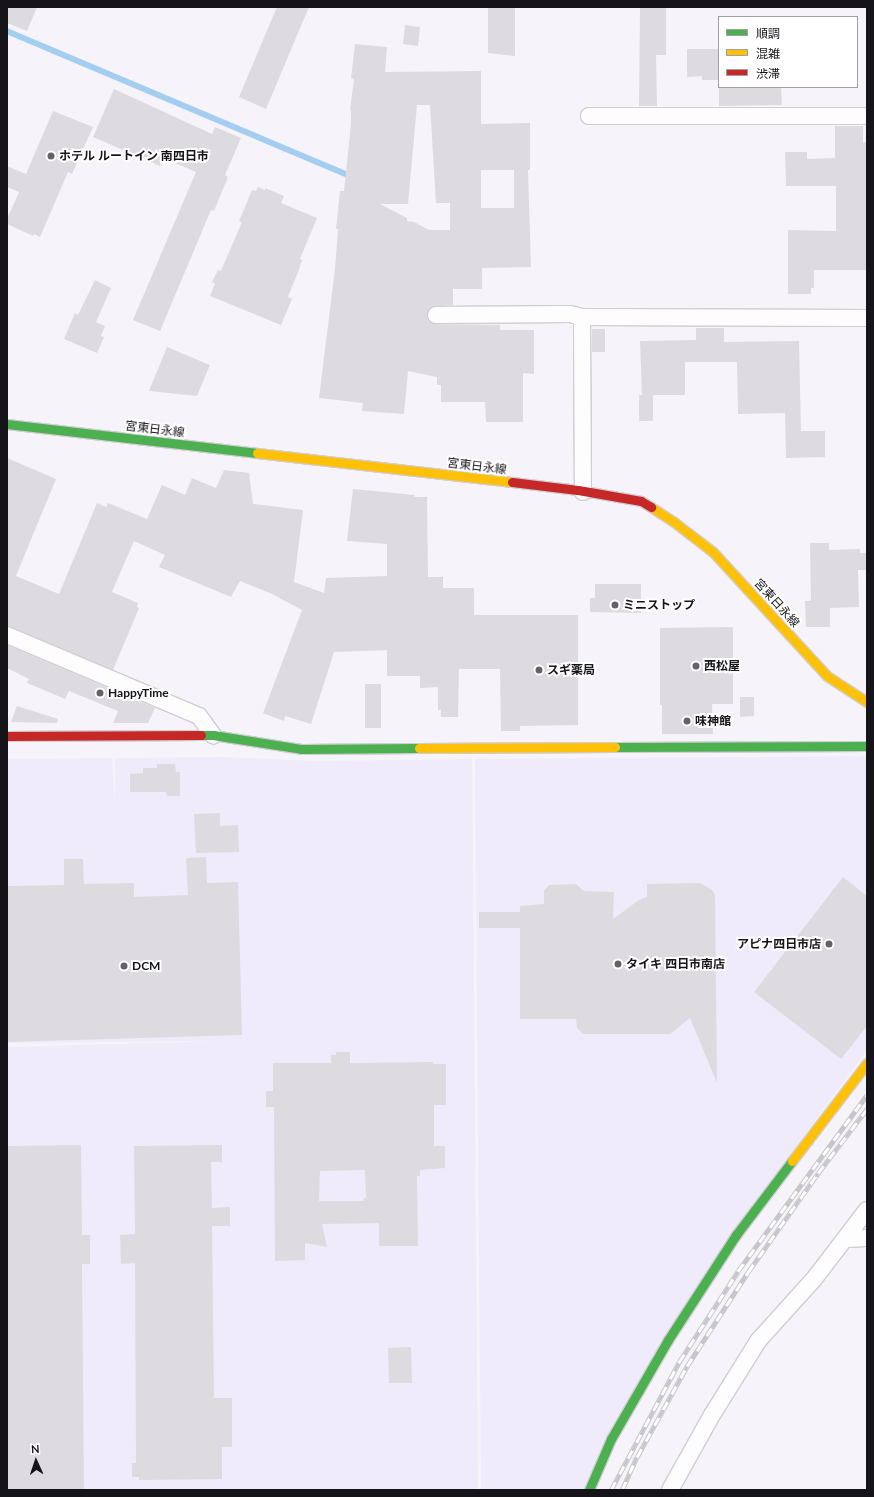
<!DOCTYPE html>
<html>
<head>
<meta charset="utf-8">
<style>
  body { margin:0 }
  #map { position:relative; width:874px; height:1497px; overflow:hidden; background:#f6f4fa; font-family:Lato,"Noto Sans JP",sans-serif }
  div>[style] { position:absolute }
  .built>* { inset:0; background:#f0ebfa }
  .stream>* { height:5.5px; margin:-2.75px; padding:0 2.75px; transform-origin:2.75px; border-radius:2.75px; background:#a4cef0 }
  .building>* { inset:0; background:#dddbe0 }
  .roads { filter:drop-shadow(1px 0 #d0ced3) drop-shadow(-1px 0 #d0ced3) drop-shadow(0 1px #d0ced3) drop-shadow(0 -1px #d0ced3) }
  .street>* { height:16px; margin:-8px; padding:0 8px; transform-origin:8px; border-radius:8px; background:#fefdfe }
  .fast>* { height:9px; margin:-4.5px; padding:0 4.5px; transform-origin:4.5px; border-radius:4.5px; background:#4caf50 }
  .slow>* { height:9px; margin:-4.5px; padding:0 4.5px; transform-origin:4.5px; border-radius:4.5px; background:#ffc107 }
  .jam>* { height:9px; margin:-4.5px; padding:0 4.5px; transform-origin:4.5px; border-radius:4.5px; background:#c62828 }
  .rail>* { height:4.5px; margin-top:-2.25px; transform-origin:0; background:repeating-linear-gradient(90deg,#fff 0 9px,#c7c7c9 0 18px); box-sizing:border-box; border-block:1px solid #c7c7c9 }
  .dots>* { width:11px; height:11px; translate:-50% -50%; box-sizing:border-box; border:2px solid #fff; border-radius:50% }
  span { translate:-50% -50%; white-space:nowrap; text-align:center; line-height:1.15; -webkit-text-stroke:4px #fff; paint-order:stroke }
  .poi-label { font-size:12px; color:#151419; font-weight:700 }
  .left { translate:0 -50%; text-align:left }
  .right { translate:-100% -50%; text-align:right }
  .street-label { font-size:12px; color:#151419 }
  .frame { position:absolute; inset:0; border:8px solid #151419; pointer-events:none }
  .legend { position:absolute; left:718px; top:16px; width:140px; height:72px; box-sizing:border-box; background:#fff; border:1px solid #a1a1a3; margin:0; padding:5px 7px; list-style:none; font-size:12px; color:#151419 }
  .legend li { display:flex; align-items:center; gap:8px; height:20px }
  .legend b { width:20px; border:1px solid #a1a1a3 }
  .north { position:absolute; left:16px; top:1441px; width:40px; height:40px; -webkit-text-stroke:3px #fff; paint-order:stroke; rotate:357deg; font-size:11px; font-weight:700; line-height:16px; text-align:center; color:#151419 }
  .north::after { content:''; display:block; margin:auto; width:14px; height:18px; background:#151419; clip-path:polygon(50% 0,100% 100%,50% 72%,0 100%) }
</style>
</head>
<body>
<div id="map">
  <div class="built">
    <div style="clip-path:polygon(867px 756px,867px 1050px,709px 1266px,583px 1490px,481px 1490px,475px 759px)"></div>
    <div style="clip-path:polygon(222px 757px,316px 761px,472px 759px,478px 1490px,7px 1490px,7px 1047px,222px 1041px,7px 1043px,7px 759px,112px 758px,115px 802px,115px 758px)"></div>
  </div>
  <div class="stream">
    <div style="left:7px;top:31px;width:375px;rotate:22.9deg"></div>
  </div>
  <div class="building">
    <div style="clip-path:polygon(7px 7px,37px 7px,27px 31px,7px 23px)"></div>
    <div style="clip-path:polygon(277px 7px,309px 7px,266px 109px,239px 97px)"></div>
    <div style="clip-path:polygon(488px 7px,515px 7px,515px 56px,488px 53px)"></div>
    <div style="clip-path:polygon(640px 7px,666px 7px,666px 55px,656px 55px,657px 106px,639px 106px)"></div>
    <div style="clip-path:polygon(405px 25px,420px 27px,418px 46px,403px 44px)"></div>
    <div style="clip-path:polygon(evenodd,355px 44px,387px 47px,385px 72px,481px 71px,481px 124px,530px 123px,530px 170px,528px 170px,531px 267px,482px 268px,482px 289px,453px 289px,453px 305px,432px 307px,427px 315px,428px 320px,436px 324px,500px 325px,500px 330px,534px 330px,534px 374px,523px 373px,523px 422px,486px 422px,485px 402px,441px 402px,441px 385px,437px 385px,437px 377px,408px 371px,404px 414px,362px 411px,363px 403px,319px 398px,335px 269px,338px 229px,336px 229px,340px 191px,344px 191px,351px 124px,351px 110px,350px 110px,354px 79px,351px 78px,355px 44px,417px 105px,430px 105px,436px 203px,450px 203px,450px 230px,429px 230px,414px 222px,407px 221px,407px 218px,380px 204px,408px 204px,417px 105px,355px 44px,481px 170px,514px 170px,514px 208px,481px 208px,481px 170px)"></div>
    <div style="clip-path:polygon(687px 49px,718px 49px,718px 80px,702px 80px,702px 76px,687px 77px)"></div>
    <div style="clip-path:polygon(719px 87px,781px 87px,782px 105px,719px 106px)"></div>
    <div style="clip-path:polygon(114px 89px,212px 134px,215px 127px,241px 138px,225px 175px,228px 177px,214px 211px,211px 210px,160px 331px,133px 320px,196px 172px,163px 158px,160px 166px,93px 137px)"></div>
    <div style="clip-path:polygon(53px 111px,93px 127px,72px 174px,68px 172px,40px 237px,34px 234px,33px 236px,7px 224px,7px 219px,19px 192px,7px 187px,7px 166px,26px 174px)"></div>
    <div style="clip-path:polygon(835px 126px,863px 126px,863px 143px,867px 142px,867px 270px,814px 270px,814px 288px,811px 288px,811px 294px,788px 294px,788px 230px,836px 231px,836px 186px,786px 186px,785px 152px,807px 152px,807px 159px,835px 158px)"></div>
    <div style="clip-path:polygon(258px 187px,265px 190px,265px 188px,284px 196px,281px 203px,317px 218px,300px 259px,302px 260px,298px 272px,288px 297px,292px 299px,281px 325px,210px 296px,215px 284px,212px 282px,218px 270px,221px 271px,242px 222px,239px 221px,252px 190px,256px 191px)"></div>
    <div style="clip-path:polygon(95px 280px,111px 288px,96px 322px,105px 326px,101px 336px,104px 337px,97px 353px,64px 339px,75px 313px,78px 315px)"></div>
    <div style="clip-path:polygon(696px 328px,724px 328px,724px 342px,799px 341px,801px 431px,825px 431px,825px 457px,786px 458px,785px 413px,738px 414px,737px 362px,685px 362px,685px 395px,646px 395px,653px 395px,653px 421px,639px 421px,639px 395px,642px 395px,640px 341px,696px 340px)"></div>
    <div style="clip-path:polygon(592px 329px,605px 329px,605px 352px,592px 352px)"></div>
    <div style="clip-path:polygon(167px 347px,210px 365px,197px 396px,149px 391px)"></div>
    <div style="clip-path:polygon(7px 458px,56px 479px,16px 576px,59px 594px,97px 503px,106px 507px,108px 503px,147px 519px,162px 485px,185px 495px,192px 478px,216px 488px,224px 470px,249px 473px,253px 504px,303px 510px,294px 582px,324px 593px,326px 578px,387px 576px,387px 544px,347px 541px,353px 489px,415px 495px,414px 497px,427px 497px,428px 577px,443px 577px,443px 588px,474px 588px,474px 615px,578px 615px,578px 725px,520px 726px,520px 731px,501px 731px,500px 669px,459px 669px,458px 717px,441px 717px,441px 710px,438px 710px,438px 687px,420px 688px,420px 676px,387px 676px,387px 650px,334px 652px,311px 724px,285px 716px,284px 721px,263px 713px,302px 610px,272px 594px,240px 581px,231px 597px,159px 567px,165px 555px,134px 541px,112px 592px,138px 603px,137px 607px,139px 608px,113px 670px,7px 626px)"></div>
    <div style="clip-path:polygon(810px 543px,829px 543px,829px 550px,860px 549px,860px 553px,867px 553px,867px 570px,858px 570px,859px 607px,830px 608px,830px 627px,806px 627px,805px 601px,811px 601px)"></div>
    <div style="clip-path:polygon(595px 584px,641px 584px,641px 613px,590px 612px,590px 598px,595px 598px)"></div>
    <div style="clip-path:polygon(733px 627px,733px 704px,712px 704px,713px 734px,662px 734px,662px 705px,660px 705px,660px 628px)"></div>
    <div style="clip-path:polygon(7px 645px,155px 708px,148px 723px,113px 723px,118px 711px,69px 691px,65px 699px,27px 683px,29px 679px,7px 668px)"></div>
    <div style="clip-path:polygon(365px 684px,381px 684px,381px 728px,365px 728px)"></div>
    <div style="clip-path:polygon(740px 697px,754px 697px,754px 716px,740px 717px)"></div>
    <div style="clip-path:polygon(17px 706px,58px 719px,57px 723px,11px 722px)"></div>
    <div style="clip-path:polygon(157px 764px,175px 764px,176px 772px,180px 772px,180px 796px,167px 796px,166px 792px,130px 792px,130px 774px,143px 773px,143px 768px,157px 768px)"></div>
    <div style="clip-path:polygon(220px 813px,220px 826px,238px 825px,239px 852px,196px 853px,194px 814px)"></div>
    <div style="clip-path:polygon(206px 857px,207px 883px,238px 882px,242px 1035px,7px 1042px,7px 886px,64px 885px,64px 859px,83px 859px,84px 884px,134px 883px,134px 897px,188px 895px,186px 858px)"></div>
    <div style="clip-path:polygon(843px 877px,867px 896px,867px 1026px,841px 1059px,754px 992px)"></div>
    <div style="clip-path:polygon(701px 883px,713px 891px,715px 896px,717px 1083px,690px 1018px,670px 1034px,583px 1034px,577px 1028px,576px 1019px,520px 1019px,520px 928px,479px 928px,479px 912px,520px 912px,520px 906px,544px 904px,544px 891px,549px 885px,576px 884px,584px 891px,614px 892px,613px 919px,639px 900px,647px 897px,647px 884px)"></div>
    <div style="clip-path:polygon(evenodd,336px 1052px,350px 1052px,350px 1063px,433px 1062px,433px 1064px,446px 1064px,446px 1105px,434px 1105px,434px 1146px,445px 1146px,445px 1168px,420px 1170px,420px 1176px,417px 1176px,418px 1246px,379px 1246px,379px 1223px,322px 1224px,327px 1247px,305px 1243px,305px 1260px,275px 1261px,274px 1107px,266px 1107px,266px 1091px,273px 1091px,273px 1063px,331px 1063px,331px 1055px,336px 1055px,336px 1052px,365px 1170px,366px 1198px,363px 1198px,364px 1201px,319px 1201px,320px 1171px,365px 1170px)"></div>
    <div style="clip-path:polygon(81px 1145px,82px 1235px,90px 1235px,90px 1264px,82px 1264px,84px 1490px,7px 1490px,7px 1146px)"></div>
    <div style="clip-path:polygon(222px 1145px,222px 1162px,211px 1162px,212px 1208px,230px 1207px,230px 1226px,212px 1226px,214px 1398px,232px 1398px,232px 1447px,222px 1447px,222px 1479px,139px 1480px,139px 1477px,132px 1477px,132px 1463px,136px 1463px,135px 1263px,121px 1264px,120px 1235px,135px 1234px,134px 1146px)"></div>
    <div style="clip-path:polygon(411px 1347px,412px 1383px,389px 1383px,388px 1348px)"></div>
  </div>
  <div class="roads">
    <div class="street">
      <div style="left:589px;top:116px;width:278px"></div>
      <div style="left:436px;top:315px;width:134px;rotate:-0.4deg"></div>
      <div style="left:570px;top:314px;width:12px;rotate:14deg"></div>
      <div style="left:582px;top:317px;width:285px;rotate:0.2deg"></div>
      <div style="left:582px;top:317px;width:175px;rotate:89.7deg"></div>
      <div style="left:7px;top:635px;width:208px;rotate:22.9deg"></div>
      <div style="left:199px;top:716px;width:24px;rotate:54deg"></div>
      <div style="left:846px;top:1239px;width:21px;rotate:-3deg"></div>
      <div style="left:670px;top:1490px;width:86px;rotate:-60.8deg"></div>
      <div style="left:712px;top:1415px;width:87px;rotate:-58.1deg"></div>
      <div style="left:758px;top:1341px;width:84px;rotate:-47.9deg"></div>
      <div style="left:814px;top:1279px;width:87px;rotate:-52.5deg"></div>
    </div>
    <div class="fast">
      <div style="left:7px;top:424px;width:252px;rotate:6.6deg"></div>
      <div style="left:201px;top:735px;width:12px"></div>
      <div style="left:213px;top:735px;width:89px;rotate:9deg"></div>
      <div style="left:301px;top:749px;width:118px;rotate:-0.5deg"></div>
      <div style="left:615px;top:747px;width:252px;rotate:-0.2deg"></div>
      <div style="left:589px;top:1490px;width:56px;rotate:-66.7deg"></div>
      <div style="left:611px;top:1439px;width:114px;rotate:-60.1deg"></div>
      <div style="left:668px;top:1340px;width:125px;rotate:-57.1deg"></div>
      <div style="left:736px;top:1235px;width:93px;rotate:-52.9deg"></div>
    </div>
    <div class="slow">
      <div style="left:257px;top:453px;width:257px;rotate:6.5deg"></div>
      <div style="left:651px;top:507px;width:27px;rotate:33deg"></div>
      <div style="left:674px;top:522px;width:49px;rotate:37.6deg"></div>
      <div style="left:713px;top:552px;width:168px;rotate:47.4deg"></div>
      <div style="left:827px;top:676px;width:48px;rotate:33deg"></div>
      <div style="left:419px;top:748px;width:196px;rotate:-0.3deg"></div>
      <div style="left:792px;top:1161px;width:123px;rotate:-52.6deg"></div>
    </div>
    <div class="jam">
      <div style="left:512px;top:482px;width:66px;rotate:6.9deg"></div>
      <div style="left:578px;top:490px;width:64px;rotate:9.9deg"></div>
      <div style="left:641px;top:501px;width:12px;rotate:31deg"></div>
      <div style="left:7px;top:736px;width:194px;rotate:-0.3deg"></div>
    </div>
  </div>
  <div class="rail">
    <div style="left:611px;top:1490px;width:145px;rotate:-62deg"></div>
    <div style="left:679px;top:1362px;width:108px;rotate:-57deg"></div>
    <div style="left:738px;top:1271px;width:218px;rotate:-53.8deg"></div>
    <div style="left:622px;top:1490px;width:36px;rotate:-66deg"></div>
    <div style="left:637px;top:1457px;width:104px;rotate:-61.2deg"></div>
    <div style="left:687px;top:1366px;width:112px;rotate:-57deg"></div>
    <div style="left:748px;top:1272px;width:121px;rotate:-54.7deg"></div>
    <div style="left:818px;top:1173px;width:81px;rotate:-52.6deg"></div>
  </div>
  <div class="dots">
    <div style="left:51px;top:156px;background:#646268"></div>
    <div style="left:615px;top:605px;background:#646268"></div>
    <div style="left:696px;top:666px;background:#646268"></div>
    <div style="left:539px;top:670px;background:#646268"></div>
    <div style="left:100px;top:693px;background:#646268"></div>
    <div style="left:687px;top:721px;background:#646268"></div>
    <div style="left:829px;top:944px;background:#646268"></div>
    <div style="left:618px;top:964px;background:#646268"></div>
    <div style="left:124px;top:966px;background:#646268"></div>
  </div>
  <div class="poi-label">
    <span class="left" style="left:59px;top:156px">ホテル ルートイン 南四日市</span>
    <span class="left" style="left:623px;top:605px">ミニストップ</span>
    <span class="left" style="left:704px;top:666px">西松屋</span>
    <span class="left" style="left:547px;top:670px">スギ薬局</span>
    <span class="left" style="left:108px;top:693px">HappyTime</span>
    <span class="left" style="left:695px;top:721px">味神館</span>
    <span class="right" style="left:821px;top:944px">アピナ四日市店</span>
    <span class="left" style="left:626px;top:964px">タイキ 四日市南店</span>
    <span class="left" style="left:132px;top:966px">DCM</span>
  </div>
  <div class="street-label">
    <span style="left:155px;top:429px;rotate:7deg">宮東日永線</span>
    <span style="left:477px;top:466px;rotate:7deg">宮東日永線</span>
    <span style="left:777px;top:603px;rotate:48deg">宮東日永線</span>
  </div>
  <div class="frame"></div>
  <ul class="legend">
  <li><b style="height:5px;background:#4caf50"></b>順調</li>
  <li><b style="height:5px;background:#ffc107"></b>混雑</li>
  <li><b style="height:5px;background:#c62828"></b>渋滞</li>
  </ul>
  <div class="north">N</div>
</div>
</body>
</html>
